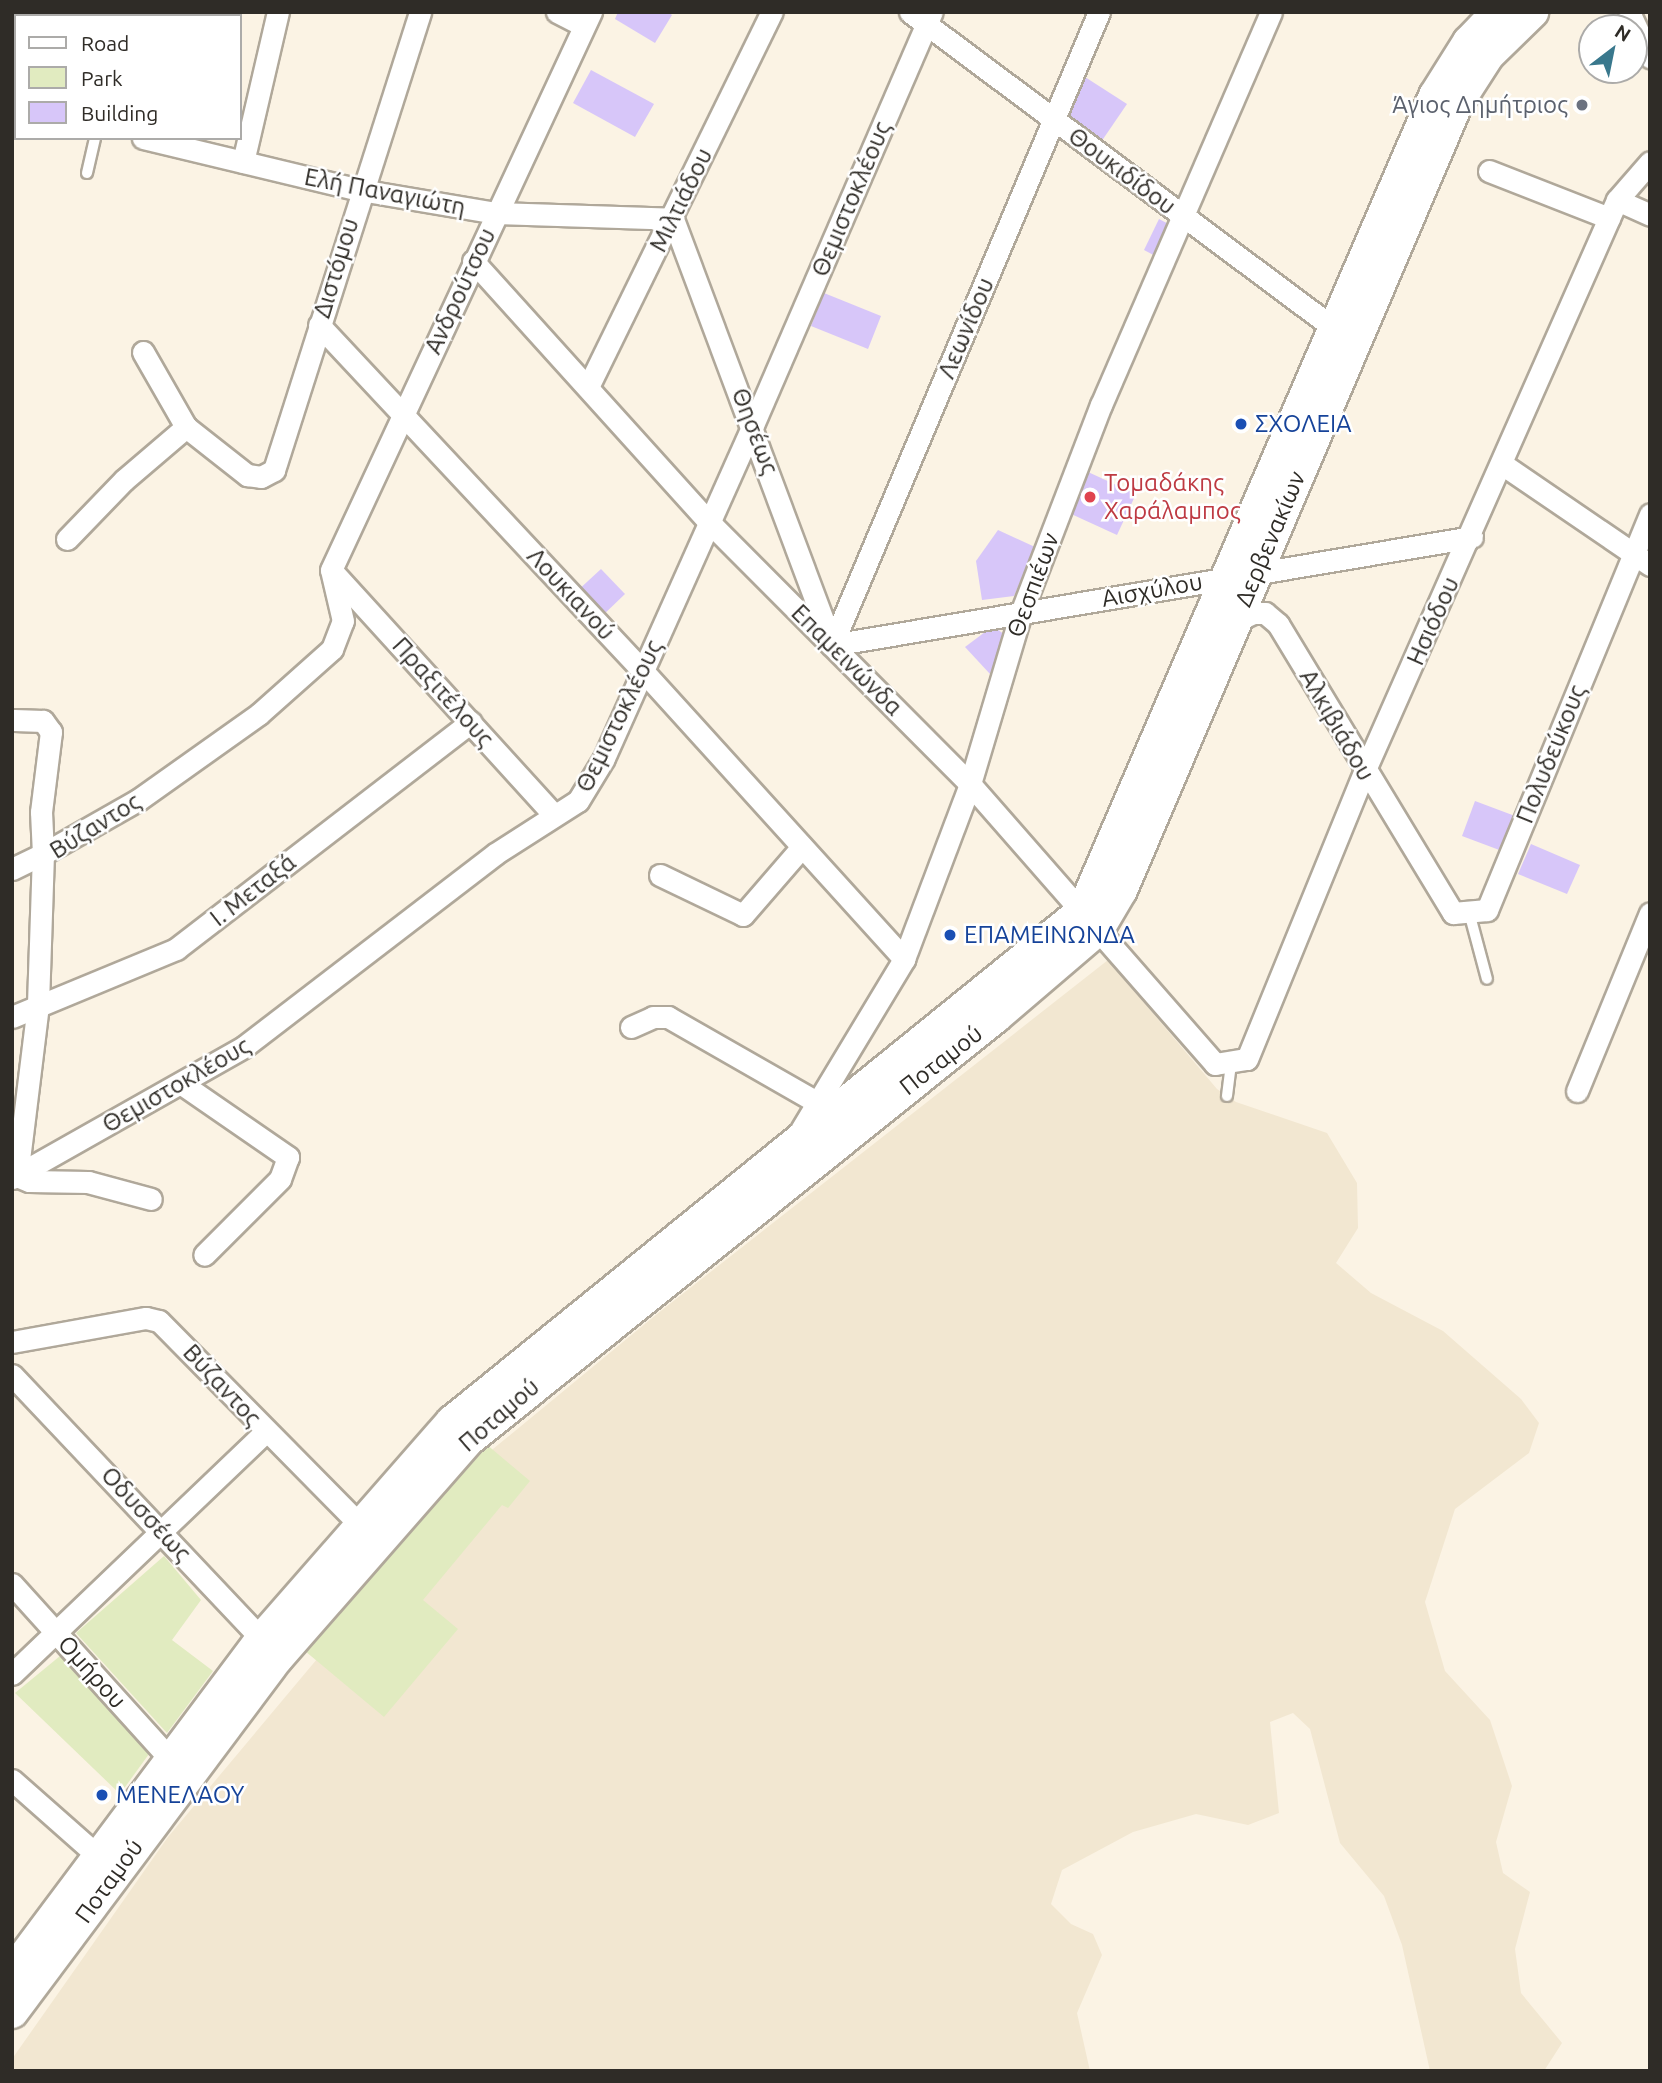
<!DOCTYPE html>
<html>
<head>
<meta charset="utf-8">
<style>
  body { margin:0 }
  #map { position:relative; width:1662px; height:2083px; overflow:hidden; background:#fbf3e4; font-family:Ubuntu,sans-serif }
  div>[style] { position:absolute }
  .built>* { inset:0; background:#f2e7d1 }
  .green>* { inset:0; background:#e1ebc0 }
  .building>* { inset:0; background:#d7c6f9 }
  .roads { filter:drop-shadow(2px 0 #b0a89a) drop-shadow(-2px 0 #b0a89a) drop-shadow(0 2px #b0a89a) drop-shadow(0 -2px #b0a89a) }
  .lane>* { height:10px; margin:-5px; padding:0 5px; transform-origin:5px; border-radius:5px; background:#fff }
  .street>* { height:21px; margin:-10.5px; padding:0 10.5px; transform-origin:10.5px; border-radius:10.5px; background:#fff }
  .secondary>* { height:32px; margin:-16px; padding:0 16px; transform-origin:16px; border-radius:16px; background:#fff }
  .dots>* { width:19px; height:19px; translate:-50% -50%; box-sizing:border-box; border:4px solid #fff; border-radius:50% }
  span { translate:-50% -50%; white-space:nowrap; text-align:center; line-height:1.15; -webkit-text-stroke:5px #fff; paint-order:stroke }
  .worship-label { font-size:24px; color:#5b616d }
  .right { translate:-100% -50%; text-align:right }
  .street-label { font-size:24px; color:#2f2c27 }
  .transit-label { font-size:24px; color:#164399 }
  .left { translate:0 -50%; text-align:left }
  .health-label { font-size:24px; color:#be3a42 }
  .frame { position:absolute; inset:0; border:14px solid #2f2c27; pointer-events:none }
  .legend { position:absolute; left:14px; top:14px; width:228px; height:126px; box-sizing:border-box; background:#fff; border:2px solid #acaba9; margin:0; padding:9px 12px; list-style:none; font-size:21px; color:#2f2c27 }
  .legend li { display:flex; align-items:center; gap:14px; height:35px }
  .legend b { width:35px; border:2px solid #acaba9 }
  .north { position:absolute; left:1578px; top:14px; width:70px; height:70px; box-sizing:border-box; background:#fff; border:2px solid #acaba9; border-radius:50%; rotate:32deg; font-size:19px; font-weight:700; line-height:28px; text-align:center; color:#2f2c27 }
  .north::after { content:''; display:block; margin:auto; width:24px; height:32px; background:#39788d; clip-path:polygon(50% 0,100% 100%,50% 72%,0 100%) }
</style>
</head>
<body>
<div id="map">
  <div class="built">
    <div style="clip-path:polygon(1108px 960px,1217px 1089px,1236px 1102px,1327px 1133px,1357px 1183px,1358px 1228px,1336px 1263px,1371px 1293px,1443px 1331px,1521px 1399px,1539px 1423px,1529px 1453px,1455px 1509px,1425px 1602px,1445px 1671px,1490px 1720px,1512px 1786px,1496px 1842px,1503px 1873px,1530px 1892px,1515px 1949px,1521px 1993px,1562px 2043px,1544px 2071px,1430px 2071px,1402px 1945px,1384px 1896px,1340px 1843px,1310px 1729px,1293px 1713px,1270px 1722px,1279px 1813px,1248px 1825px,1196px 1814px,1133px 1832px,1062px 1870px,1051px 1904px,1071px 1924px,1093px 1934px,1102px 1955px,1077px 2013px,1090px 2071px,12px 2071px,12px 2059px,168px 1837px,493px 1449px,657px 1314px)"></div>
  </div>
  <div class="green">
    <div style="clip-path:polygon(479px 1438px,530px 1481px,508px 1508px,502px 1505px,423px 1600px,458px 1629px,384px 1717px,299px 1646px)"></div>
    <div style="clip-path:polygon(164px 1556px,201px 1600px,172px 1640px,213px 1671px,167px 1733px,76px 1633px)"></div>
    <div style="clip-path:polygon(60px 1656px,149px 1754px,120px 1794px,15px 1693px)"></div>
  </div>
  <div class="building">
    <div style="clip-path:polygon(618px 12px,668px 12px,672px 15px,655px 43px,615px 19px)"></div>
    <div style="clip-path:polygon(591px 70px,654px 104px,635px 137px,573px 103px)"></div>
    <div style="clip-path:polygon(1085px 77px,1127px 104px,1099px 145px,1064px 121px)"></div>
    <div style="clip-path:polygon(1159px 219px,1176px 228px,1161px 259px,1144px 250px)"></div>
    <div style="clip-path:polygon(824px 293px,881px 316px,868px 349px,811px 326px)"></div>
    <div style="clip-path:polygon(1088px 472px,1136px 494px,1117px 535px,1069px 513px)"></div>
    <div style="clip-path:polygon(998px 530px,1035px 547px,1014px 596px,982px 600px,976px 561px)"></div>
    <div style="clip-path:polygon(601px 569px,625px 594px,599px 619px,575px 593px)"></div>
    <div style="clip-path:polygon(993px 626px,1005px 635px,990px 674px,965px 647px)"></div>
    <div style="clip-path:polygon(1475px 801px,1515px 816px,1502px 851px,1462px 836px)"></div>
    <div style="clip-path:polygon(1531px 844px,1580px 865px,1567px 894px,1518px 874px)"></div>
  </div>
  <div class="roads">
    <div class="lane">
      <div style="left:87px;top:173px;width:36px;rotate:-77deg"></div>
      <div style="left:1469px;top:912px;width:69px;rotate:75deg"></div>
      <div style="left:1227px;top:1096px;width:34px;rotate:-83deg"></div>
    </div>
    <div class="street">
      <div style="left:557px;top:12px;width:30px;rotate:27deg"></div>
      <div style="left:910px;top:12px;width:530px;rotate:36.72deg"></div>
      <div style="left:1629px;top:12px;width:50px;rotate:65deg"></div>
      <div style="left:124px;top:16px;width:4px;rotate:-90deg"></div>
      <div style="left:12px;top:106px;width:4px;rotate:14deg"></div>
      <div style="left:143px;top:138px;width:223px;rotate:13.5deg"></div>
      <div style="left:360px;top:190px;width:138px;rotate:9.6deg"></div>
      <div style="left:496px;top:213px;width:177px;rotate:1.9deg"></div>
      <div style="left:673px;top:219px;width:447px;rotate:69.5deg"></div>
      <div style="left:243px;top:162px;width:154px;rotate:-76.9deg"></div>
      <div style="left:1489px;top:171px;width:129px;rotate:21.4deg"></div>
      <div style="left:1617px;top:200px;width:36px;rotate:24deg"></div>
      <div style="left:473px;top:261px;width:350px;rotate:47.9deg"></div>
      <div style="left:708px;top:521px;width:371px;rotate:45.1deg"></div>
      <div style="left:970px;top:784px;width:372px;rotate:48.8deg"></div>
      <div style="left:1215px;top:1064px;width:32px;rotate:-9deg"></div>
      <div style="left:1247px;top:1059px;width:310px;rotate:-67.8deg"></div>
      <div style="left:1364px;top:772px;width:625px;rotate:-66.14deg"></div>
      <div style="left:1617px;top:200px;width:50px;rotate:-49deg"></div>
      <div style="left:319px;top:325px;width:474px;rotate:46.9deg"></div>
      <div style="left:643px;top:671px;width:389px;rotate:47.8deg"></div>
      <div style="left:143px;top:352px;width:86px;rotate:60.2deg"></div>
      <div style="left:186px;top:427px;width:78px;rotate:38.2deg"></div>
      <div style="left:247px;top:475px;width:14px;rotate:8deg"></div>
      <div style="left:261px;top:477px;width:15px;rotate:-28deg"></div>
      <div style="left:274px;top:470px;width:481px;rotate:-72.3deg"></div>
      <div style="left:588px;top:387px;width:418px;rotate:-63.9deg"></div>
      <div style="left:1502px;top:464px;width:179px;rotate:34.3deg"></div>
      <div style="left:67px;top:539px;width:82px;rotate:-46deg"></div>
      <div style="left:124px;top:480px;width:82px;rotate:-40.5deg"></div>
      <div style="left:331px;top:570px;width:616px;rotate:-65.02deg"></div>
      <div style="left:332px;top:571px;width:330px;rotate:47.7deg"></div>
      <div style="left:1236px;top:621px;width:19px;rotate:-25deg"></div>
      <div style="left:1253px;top:613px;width:12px"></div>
      <div style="left:1265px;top:613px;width:17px;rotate:40deg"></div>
      <div style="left:1278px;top:624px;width:338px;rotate:58.8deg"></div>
      <div style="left:1453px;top:913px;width:34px;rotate:-5deg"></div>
      <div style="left:1487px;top:910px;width:428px;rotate:-67.6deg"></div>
      <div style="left:832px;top:645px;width:687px;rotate:-67.13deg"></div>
      <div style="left:832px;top:645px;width:649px;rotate:-9.58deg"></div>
      <div style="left:12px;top:869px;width:34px;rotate:-26deg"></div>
      <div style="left:43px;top:854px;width:42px;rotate:-92.7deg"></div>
      <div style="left:41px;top:812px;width:81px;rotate:-82.9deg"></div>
      <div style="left:51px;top:732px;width:14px;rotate:-126deg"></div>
      <div style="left:43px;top:721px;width:29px;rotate:-178deg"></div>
      <div style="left:660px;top:875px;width:92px;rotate:25.7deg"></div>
      <div style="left:743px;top:915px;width:90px;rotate:-49.1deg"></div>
      <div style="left:12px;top:1017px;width:178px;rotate:-22.5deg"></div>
      <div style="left:176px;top:949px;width:372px;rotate:-37.6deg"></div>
      <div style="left:631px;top:1027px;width:24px;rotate:-24deg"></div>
      <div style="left:653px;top:1017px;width:15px"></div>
      <div style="left:668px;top:1017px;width:173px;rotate:29.8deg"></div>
      <div style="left:182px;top:1084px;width:129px;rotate:34.6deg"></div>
      <div style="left:288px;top:1157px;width:23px;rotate:110deg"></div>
      <div style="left:280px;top:1179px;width:107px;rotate:135deg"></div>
      <div style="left:1577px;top:1091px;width:192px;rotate:-67.7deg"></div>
      <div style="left:801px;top:1130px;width:200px;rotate:-58.9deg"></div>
      <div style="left:904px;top:959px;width:187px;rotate:-69.3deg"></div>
      <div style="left:970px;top:784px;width:178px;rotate:-73.4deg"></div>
      <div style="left:1021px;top:613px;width:223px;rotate:-69deg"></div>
      <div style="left:1101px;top:405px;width:428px;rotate:-66.6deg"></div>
      <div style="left:17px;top:1176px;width:173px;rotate:-83deg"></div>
      <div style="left:38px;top:1004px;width:150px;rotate:-88.1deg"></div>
      <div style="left:43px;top:854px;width:109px;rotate:-29.6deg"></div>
      <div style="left:138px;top:800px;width:148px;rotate:-35.4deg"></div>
      <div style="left:259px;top:714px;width:98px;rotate:-41.7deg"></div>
      <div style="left:332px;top:649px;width:30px;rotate:-69deg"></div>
      <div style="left:343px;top:621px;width:52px;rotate:-103.2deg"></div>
      <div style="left:17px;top:1176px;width:13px;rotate:23deg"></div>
      <div style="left:29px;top:1181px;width:59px;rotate:1deg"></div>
      <div style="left:88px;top:1182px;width:65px;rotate:15.1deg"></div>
      <div style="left:12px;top:1178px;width:268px;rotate:-29.5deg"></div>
      <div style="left:245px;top:1046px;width:315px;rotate:-37.5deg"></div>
      <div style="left:495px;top:854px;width:98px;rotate:-32.6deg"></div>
      <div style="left:578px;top:801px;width:50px;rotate:-58.8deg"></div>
      <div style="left:604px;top:758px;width:365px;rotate:-65.9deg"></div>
      <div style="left:753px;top:425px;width:450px;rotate:-66.6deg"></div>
      <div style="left:12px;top:1342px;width:136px;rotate:-10.2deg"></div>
      <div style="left:146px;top:1318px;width:13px;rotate:13deg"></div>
      <div style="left:159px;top:1321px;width:286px;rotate:45.4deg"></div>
      <div style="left:12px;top:1375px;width:376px;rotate:46.6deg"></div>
      <div style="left:12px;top:1584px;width:237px;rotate:47.9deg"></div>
      <div style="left:12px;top:1674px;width:350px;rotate:-43.7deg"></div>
      <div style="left:12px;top:1780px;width:115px;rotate:41.5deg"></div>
    </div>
    <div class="secondary">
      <div style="left:12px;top:1973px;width:417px;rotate:-53.2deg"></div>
      <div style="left:262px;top:1639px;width:288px;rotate:-48.8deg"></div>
      <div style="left:452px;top:1422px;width:812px;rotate:-39deg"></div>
      <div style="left:1083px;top:911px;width:888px;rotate:-66.64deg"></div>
      <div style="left:1435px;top:96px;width:64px;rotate:-57.8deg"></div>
      <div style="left:1469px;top:42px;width:42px;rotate:-46deg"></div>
      <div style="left:12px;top:2012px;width:444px;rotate:-53.2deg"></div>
      <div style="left:278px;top:1657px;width:288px;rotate:-48.8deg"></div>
      <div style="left:468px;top:1440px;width:676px;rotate:-38.75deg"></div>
      <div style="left:995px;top:1017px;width:135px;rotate:-40.5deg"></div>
      <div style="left:1098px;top:929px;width:45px;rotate:-59.5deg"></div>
      <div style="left:1121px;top:890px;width:853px;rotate:-66.89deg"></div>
      <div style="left:1456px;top:105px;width:59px;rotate:-57.4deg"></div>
      <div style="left:1488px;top:55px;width:62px;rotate:-44.3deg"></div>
    </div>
  </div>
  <div class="dots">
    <div style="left:1582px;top:105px;background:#6b7280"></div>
    <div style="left:1241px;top:424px;background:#1a4fb4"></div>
    <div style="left:1090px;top:497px;background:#e0444e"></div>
    <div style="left:950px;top:935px;background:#1a4fb4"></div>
    <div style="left:102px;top:1795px;background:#1a4fb4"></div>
  </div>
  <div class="worship-label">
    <span class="right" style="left:1568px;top:105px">Άγιος Δημήτριος</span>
  </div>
  <div class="street-label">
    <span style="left:1122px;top:171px;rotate:37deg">Θουκιδίδου</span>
    <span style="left:385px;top:192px;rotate:11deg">Ελή Παναγιώτη</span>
    <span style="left:851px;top:199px;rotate:-67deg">Θεμιστοκλέους</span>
    <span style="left:681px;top:200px;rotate:-64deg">Μιλτιάδου</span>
    <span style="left:336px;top:268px;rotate:-73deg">Διστόμου</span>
    <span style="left:460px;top:291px;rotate:-65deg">Ανδρούτσου</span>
    <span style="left:966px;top:328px;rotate:-67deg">Λεωνίδου</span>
    <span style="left:755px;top:431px;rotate:69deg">Θησέως</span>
    <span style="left:1270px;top:539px;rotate:-67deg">Δερβενακίων</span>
    <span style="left:1033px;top:585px;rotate:-70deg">Θεσπιέων</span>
    <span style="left:1152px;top:590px;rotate:-10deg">Αισχύλου</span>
    <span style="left:571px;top:594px;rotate:47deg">Λουκιανού</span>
    <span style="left:1433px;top:621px;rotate:-66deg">Ησιόδου</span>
    <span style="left:847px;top:660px;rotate:45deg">Επαμεινώνδα</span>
    <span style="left:443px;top:692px;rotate:48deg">Πραξιτέλους</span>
    <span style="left:619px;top:716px;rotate:-64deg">Θεμιστοκλέους</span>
    <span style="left:1337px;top:725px;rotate:60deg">Αλκιβιάδου</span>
    <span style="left:1551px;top:754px;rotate:-68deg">Πολυδεύκους</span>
    <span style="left:95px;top:826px;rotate:-32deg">Βύζαντος</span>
    <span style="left:253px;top:890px;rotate:-38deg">Ι. Μεταξά</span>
    <span style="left:941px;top:1060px;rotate:-38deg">Ποταμού</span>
    <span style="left:176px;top:1085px;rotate:-30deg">Θεμιστοκλέους</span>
    <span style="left:222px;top:1385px;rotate:47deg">Βύζαντος</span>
    <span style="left:499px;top:1415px;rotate:-41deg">Ποταμού</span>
    <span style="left:146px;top:1514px;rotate:47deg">Οδυσσέως</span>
    <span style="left:92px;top:1672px;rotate:48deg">Ομήρου</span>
    <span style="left:109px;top:1881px;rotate:-54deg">Ποταμού</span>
  </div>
  <div class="transit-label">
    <span class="left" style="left:1255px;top:424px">ΣΧΟΛΕΙΑ</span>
    <span class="left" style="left:964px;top:935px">ΕΠΑΜΕΙΝΩΝΔΑ</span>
    <span class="left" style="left:116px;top:1795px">ΜΕΝΕΛΑΟΥ</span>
  </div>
  <div class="health-label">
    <span class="left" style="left:1104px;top:497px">Τομαδάκης<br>Χαράλαμπος</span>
  </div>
  <div class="frame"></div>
  <ul class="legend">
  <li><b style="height:9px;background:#fff"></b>Road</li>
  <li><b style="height:19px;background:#e1ebc0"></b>Park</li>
  <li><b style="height:19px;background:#d7c6f9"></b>Building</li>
  </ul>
  <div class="north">N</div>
</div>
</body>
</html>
